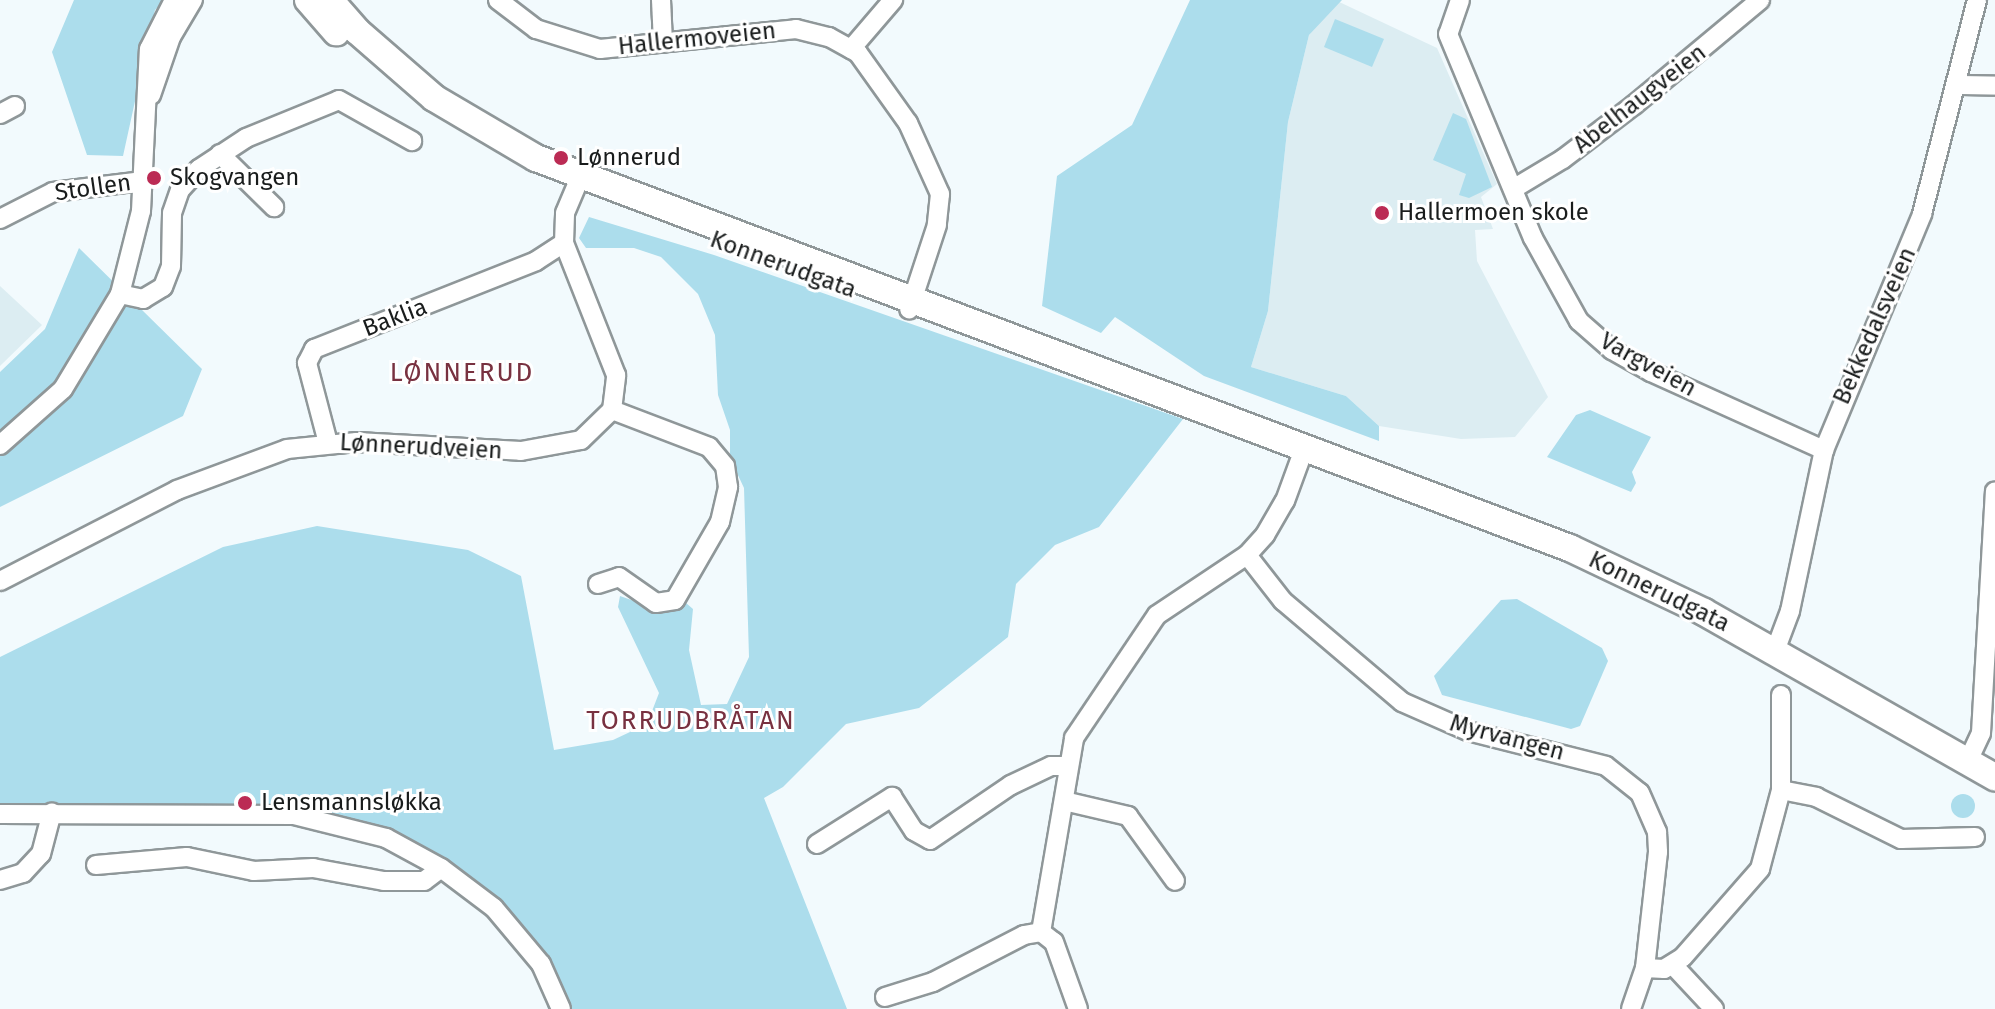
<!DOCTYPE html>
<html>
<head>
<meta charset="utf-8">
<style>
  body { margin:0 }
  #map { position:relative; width:1995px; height:1009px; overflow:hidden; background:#f2fafd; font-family:"Fira Sans",sans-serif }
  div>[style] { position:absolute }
  .built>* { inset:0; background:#dcedf2 }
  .green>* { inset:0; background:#acddec }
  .round { border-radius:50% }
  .roads { filter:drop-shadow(2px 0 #8f9799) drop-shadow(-2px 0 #8f9799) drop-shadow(0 2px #8f9799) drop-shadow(0 -2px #8f9799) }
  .street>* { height:18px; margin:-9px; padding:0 9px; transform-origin:9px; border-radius:9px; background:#fff }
  .secondary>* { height:26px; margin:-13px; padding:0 13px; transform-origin:13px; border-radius:13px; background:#fff }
  .dots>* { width:22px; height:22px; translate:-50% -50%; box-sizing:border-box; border:4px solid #fff; border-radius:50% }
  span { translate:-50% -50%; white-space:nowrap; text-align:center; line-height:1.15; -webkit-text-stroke:6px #fff; paint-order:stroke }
  .street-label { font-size:24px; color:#191c1c }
  .poi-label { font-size:24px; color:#191c1c }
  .left { translate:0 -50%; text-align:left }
  .neighbourhood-label { font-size:26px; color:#783140; letter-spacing:2px }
</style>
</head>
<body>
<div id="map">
  <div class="built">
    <div style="clip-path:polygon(1335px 0,1437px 48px,1497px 184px,1481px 197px,1493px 229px,1475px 230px,1477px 261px,1548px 397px,1515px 437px,1461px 439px,1379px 426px,1346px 396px,1251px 367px,1268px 311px,1288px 122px,1309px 35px)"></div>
    <div style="clip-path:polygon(0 286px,42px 325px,0 366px)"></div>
  </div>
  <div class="green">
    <div style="clip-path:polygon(74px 0,165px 0,155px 10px,123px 156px,87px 155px,52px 52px)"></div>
    <div style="clip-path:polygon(1190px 0,1342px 0,1309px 35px,1288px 122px,1268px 311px,1251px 367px,1346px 396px,1379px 426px,1379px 441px,1204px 376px,1115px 317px,1101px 333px,1042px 306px,1057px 176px,1132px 125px)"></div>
    <div style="clip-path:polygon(1335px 19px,1384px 39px,1372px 67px,1324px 47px)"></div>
    <div style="clip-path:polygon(1453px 113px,1466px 119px,1492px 187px,1469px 198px,1459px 195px,1466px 174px,1433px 160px)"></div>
    <div style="clip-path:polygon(589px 217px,714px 255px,1183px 419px,1099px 527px,1055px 545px,1016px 584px,1008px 637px,919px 708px,846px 724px,783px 787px,764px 798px,847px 1009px,548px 1009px,534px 955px,494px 907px,419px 855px,302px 817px,0 818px,0 657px,223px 547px,317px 526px,468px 550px,521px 576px,554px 750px,613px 740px,647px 724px,659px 693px,618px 607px,620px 596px,657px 609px,686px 603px,693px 609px,689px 650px,701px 705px,727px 704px,749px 657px,744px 488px,730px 458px,730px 430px,718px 395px,715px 335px,698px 294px,661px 257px,634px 248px,586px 248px,579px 238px)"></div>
    <div style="clip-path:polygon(79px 248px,202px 369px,183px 416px,0 507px,0 372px,45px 329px)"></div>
    <div style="clip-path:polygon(1590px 410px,1651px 437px,1632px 472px,1636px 483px,1631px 492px,1547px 457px,1576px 415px)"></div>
    <div style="clip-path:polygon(1517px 599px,1602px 648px,1608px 661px,1580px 726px,1571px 729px,1442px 695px,1434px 676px,1501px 600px)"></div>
    <div class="round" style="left:1951px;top:794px;width:24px;height:24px"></div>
  </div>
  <div class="roads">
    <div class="street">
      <div style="left:498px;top:0;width:48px;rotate:37.3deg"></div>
      <div style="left:536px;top:29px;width:67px;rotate:17.4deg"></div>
      <div style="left:600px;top:49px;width:197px;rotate:-5.8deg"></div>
      <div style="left:796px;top:29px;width:34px;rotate:14deg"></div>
      <div style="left:829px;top:37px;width:33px;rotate:29deg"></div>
      <div style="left:858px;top:53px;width:86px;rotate:54.5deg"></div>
      <div style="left:908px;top:123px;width:78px;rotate:65.7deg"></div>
      <div style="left:940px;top:194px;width:31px;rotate:96deg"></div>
      <div style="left:937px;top:225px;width:89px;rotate:108.2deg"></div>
      <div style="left:661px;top:0;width:43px;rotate:87.3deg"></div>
      <div style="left:1460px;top:0;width:36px;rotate:109deg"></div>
      <div style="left:1448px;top:34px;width:221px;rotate:67.4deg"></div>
      <div style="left:1533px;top:238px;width:95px;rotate:61deg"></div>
      <div style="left:1579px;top:321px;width:44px;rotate:41.3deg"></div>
      <div style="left:1612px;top:350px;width:45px;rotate:29.4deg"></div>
      <div style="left:1651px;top:372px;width:190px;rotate:24.3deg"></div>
      <div style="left:851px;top:49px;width:65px;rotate:-49.4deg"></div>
      <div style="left:1956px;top:85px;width:39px;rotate:1deg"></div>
      <div style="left:151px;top:95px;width:61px;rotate:-71deg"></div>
      <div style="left:171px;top:37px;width:43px;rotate:-59.3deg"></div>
      <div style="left:0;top:114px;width:17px;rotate:-28deg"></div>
      <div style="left:220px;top:154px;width:76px;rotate:44.5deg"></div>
      <div style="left:1513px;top:189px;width:58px;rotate:-31deg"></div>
      <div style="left:1563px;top:159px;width:89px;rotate:-37.3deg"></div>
      <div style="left:1634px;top:105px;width:164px;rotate:-39.8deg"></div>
      <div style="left:0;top:219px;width:59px;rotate:-27deg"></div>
      <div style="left:53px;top:192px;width:91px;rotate:-7deg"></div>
      <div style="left:120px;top:294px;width:24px;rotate:12deg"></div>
      <div style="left:143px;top:299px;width:23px;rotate:-31deg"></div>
      <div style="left:163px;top:287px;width:22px;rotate:-69deg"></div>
      <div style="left:171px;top:266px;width:53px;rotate:-88.9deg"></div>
      <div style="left:172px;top:213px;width:24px;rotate:-71deg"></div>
      <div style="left:180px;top:190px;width:28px;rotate:-48deg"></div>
      <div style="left:199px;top:169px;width:56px;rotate:-33.4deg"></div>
      <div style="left:246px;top:138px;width:100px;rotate:-22.2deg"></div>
      <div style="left:339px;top:100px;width:84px;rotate:29.3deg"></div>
      <div style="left:328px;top:443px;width:83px;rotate:-104.7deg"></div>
      <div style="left:307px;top:363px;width:16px;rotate:-63deg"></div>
      <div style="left:314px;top:349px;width:239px;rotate:-21.6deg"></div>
      <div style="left:536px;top:261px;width:33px;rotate:-33deg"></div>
      <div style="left:0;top:445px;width:84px;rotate:-41.6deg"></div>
      <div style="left:63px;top:389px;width:111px;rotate:-59deg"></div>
      <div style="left:120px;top:294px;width:86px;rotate:-75.8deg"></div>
      <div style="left:141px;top:211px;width:162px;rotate:-87.2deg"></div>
      <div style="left:149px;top:49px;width:55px;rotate:-63deg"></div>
      <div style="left:1247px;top:555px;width:58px;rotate:52deg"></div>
      <div style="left:1283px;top:601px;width:156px;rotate:40.3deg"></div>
      <div style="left:1402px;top:702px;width:72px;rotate:23.7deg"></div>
      <div style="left:1468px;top:731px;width:142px;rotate:14.2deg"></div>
      <div style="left:1606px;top:766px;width:43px;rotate:38.5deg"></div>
      <div style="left:1640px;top:793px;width:43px;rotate:66.4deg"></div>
      <div style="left:1657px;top:832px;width:20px;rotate:87deg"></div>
      <div style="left:1658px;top:852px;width:117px;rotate:96.4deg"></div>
      <div style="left:1645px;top:968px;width:43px;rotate:108.9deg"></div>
      <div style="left:0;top:581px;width:199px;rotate:-27.2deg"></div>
      <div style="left:177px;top:490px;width:117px;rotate:-20.4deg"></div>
      <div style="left:287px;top:449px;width:70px;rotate:-5.7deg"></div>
      <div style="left:357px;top:442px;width:164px;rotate:3.1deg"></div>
      <div style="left:521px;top:451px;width:61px;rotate:-10.4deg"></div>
      <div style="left:581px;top:440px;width:43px;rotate:-44.1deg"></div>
      <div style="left:612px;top:410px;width:35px;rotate:-83deg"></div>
      <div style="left:616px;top:375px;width:142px;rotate:-111.5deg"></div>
      <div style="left:564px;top:243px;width:30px;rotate:-88deg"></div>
      <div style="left:565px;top:213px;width:39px;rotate:-67deg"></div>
      <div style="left:598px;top:584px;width:22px;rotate:-18deg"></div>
      <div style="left:619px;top:577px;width:45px;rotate:35.1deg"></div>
      <div style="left:656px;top:603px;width:19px;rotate:-9deg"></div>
      <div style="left:675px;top:600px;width:90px;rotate:-60deg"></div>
      <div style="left:720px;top:522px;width:36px;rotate:-77deg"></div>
      <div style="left:728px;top:487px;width:21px;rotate:-98deg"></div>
      <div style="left:725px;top:466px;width:25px;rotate:-130deg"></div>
      <div style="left:709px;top:447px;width:104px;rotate:-159.1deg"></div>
      <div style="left:1775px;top:651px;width:43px;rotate:-69.4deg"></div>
      <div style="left:1790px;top:611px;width:165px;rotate:-78.1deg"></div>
      <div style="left:1824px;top:450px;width:256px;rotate:-67.4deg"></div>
      <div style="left:1922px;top:214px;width:221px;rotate:-75.6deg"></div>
      <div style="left:1968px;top:761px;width:31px;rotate:-65deg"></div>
      <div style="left:1981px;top:733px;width:242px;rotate:-86.7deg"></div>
      <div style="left:1781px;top:790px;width:36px;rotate:11deg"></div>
      <div style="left:1816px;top:797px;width:95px;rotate:26.3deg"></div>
      <div style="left:1901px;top:839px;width:74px;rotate:-1.5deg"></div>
      <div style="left:1064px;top:801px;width:66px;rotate:13.2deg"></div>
      <div style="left:1128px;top:816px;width:80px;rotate:54.1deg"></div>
      <div style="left:0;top:814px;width:294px;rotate:0.2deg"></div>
      <div style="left:294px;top:815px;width:95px;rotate:14deg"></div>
      <div style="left:386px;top:838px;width:63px;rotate:28.6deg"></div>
      <div style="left:441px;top:868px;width:66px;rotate:37deg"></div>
      <div style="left:494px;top:908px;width:73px;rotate:50deg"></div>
      <div style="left:541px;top:964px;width:49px;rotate:66deg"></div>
      <div style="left:817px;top:844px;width:89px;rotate:-32.1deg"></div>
      <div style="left:892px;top:797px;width:40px;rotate:57.1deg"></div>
      <div style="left:914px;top:831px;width:18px;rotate:29deg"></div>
      <div style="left:930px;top:840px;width:98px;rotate:-34.2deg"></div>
      <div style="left:1011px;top:785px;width:44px;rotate:-25.4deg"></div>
      <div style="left:1051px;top:766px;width:16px"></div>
      <div style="left:96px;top:865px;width:91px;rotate:-5deg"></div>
      <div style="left:187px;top:857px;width:68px;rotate:11.8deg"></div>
      <div style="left:254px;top:871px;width:59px;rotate:-2.9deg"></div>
      <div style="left:313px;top:868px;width:72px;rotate:10.4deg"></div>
      <div style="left:384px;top:881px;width:40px"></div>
      <div style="left:424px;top:881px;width:21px;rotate:-37deg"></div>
      <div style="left:0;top:880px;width:24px;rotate:-17deg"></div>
      <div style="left:23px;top:873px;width:26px;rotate:-47deg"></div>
      <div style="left:41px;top:854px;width:43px;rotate:-75.3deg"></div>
      <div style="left:1041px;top:932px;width:197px;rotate:-80.3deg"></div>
      <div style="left:1074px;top:738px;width:148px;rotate:-56deg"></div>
      <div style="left:1157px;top:615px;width:108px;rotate:-33.7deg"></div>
      <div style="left:1247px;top:555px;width:27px;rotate:-48deg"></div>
      <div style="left:1265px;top:535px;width:39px;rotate:-60deg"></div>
      <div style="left:1285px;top:501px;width:55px;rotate:-69.9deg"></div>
      <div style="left:1673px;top:965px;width:60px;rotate:47deg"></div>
      <div style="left:1645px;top:968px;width:19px;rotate:3deg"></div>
      <div style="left:1664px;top:969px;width:22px;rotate:-32deg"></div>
      <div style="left:1683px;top:957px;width:117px;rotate:-48.8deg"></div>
      <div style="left:1760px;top:869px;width:82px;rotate:-75.1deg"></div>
      <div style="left:1781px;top:790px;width:95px;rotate:-90deg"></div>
      <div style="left:885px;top:997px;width:50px;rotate:-17.4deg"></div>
      <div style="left:933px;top:982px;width:102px;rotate:-27.3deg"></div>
      <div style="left:1024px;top:935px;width:17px;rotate:-10deg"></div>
      <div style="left:1041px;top:932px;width:16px;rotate:38deg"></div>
      <div style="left:1054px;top:942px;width:71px;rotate:70.3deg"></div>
    </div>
    <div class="secondary">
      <div style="left:308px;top:0;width:43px;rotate:48.8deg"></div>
      <div style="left:330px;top:0;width:41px;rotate:48.9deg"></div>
      <div style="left:357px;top:31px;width:102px;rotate:41deg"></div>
      <div style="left:434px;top:98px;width:118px;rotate:30.5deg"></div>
      <div style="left:536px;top:158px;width:1105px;rotate:20.67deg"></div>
      <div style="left:1570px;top:548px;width:148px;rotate:25.5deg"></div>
      <div style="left:1704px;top:612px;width:335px;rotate:29.6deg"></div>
    </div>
  </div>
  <div class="dots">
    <div style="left:561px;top:158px;background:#bb2b54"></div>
    <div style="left:154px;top:178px;background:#bb2b54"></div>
    <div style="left:1382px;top:213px;background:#bb2b54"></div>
    <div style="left:245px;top:803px;background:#bb2b54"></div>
  </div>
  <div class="street-label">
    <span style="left:697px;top:39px;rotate:-6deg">Hallermoveien</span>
    <span style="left:1640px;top:99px;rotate:-38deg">Abelhaugveien</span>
    <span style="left:93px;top:188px;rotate:-8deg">Stollen</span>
    <span style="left:783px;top:265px;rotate:20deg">Konnerudgata</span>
    <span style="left:395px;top:318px;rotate:-21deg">Baklia</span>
    <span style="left:1875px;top:326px;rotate:-66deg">Bekkedalsveien</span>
    <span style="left:1648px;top:365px;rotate:29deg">Vargveien</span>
    <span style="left:421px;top:447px;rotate:3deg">Lønnerudveien</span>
    <span style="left:1659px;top:592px;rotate:26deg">Konnerudgata</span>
    <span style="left:1507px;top:738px;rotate:15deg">Myrvangen</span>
  </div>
  <div class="poi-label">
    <span class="left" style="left:577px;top:158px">Lønnerud</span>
    <span class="left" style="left:170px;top:178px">Skogvangen</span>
    <span class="left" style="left:1398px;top:213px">Hallermoen skole</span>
    <span class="left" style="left:261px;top:803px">Lensmannsløkka</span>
  </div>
  <div class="neighbourhood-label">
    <span style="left:462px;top:373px">LØNNERUD</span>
    <span style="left:691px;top:721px">TORRUDBRÅTAN</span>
  </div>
</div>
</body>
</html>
